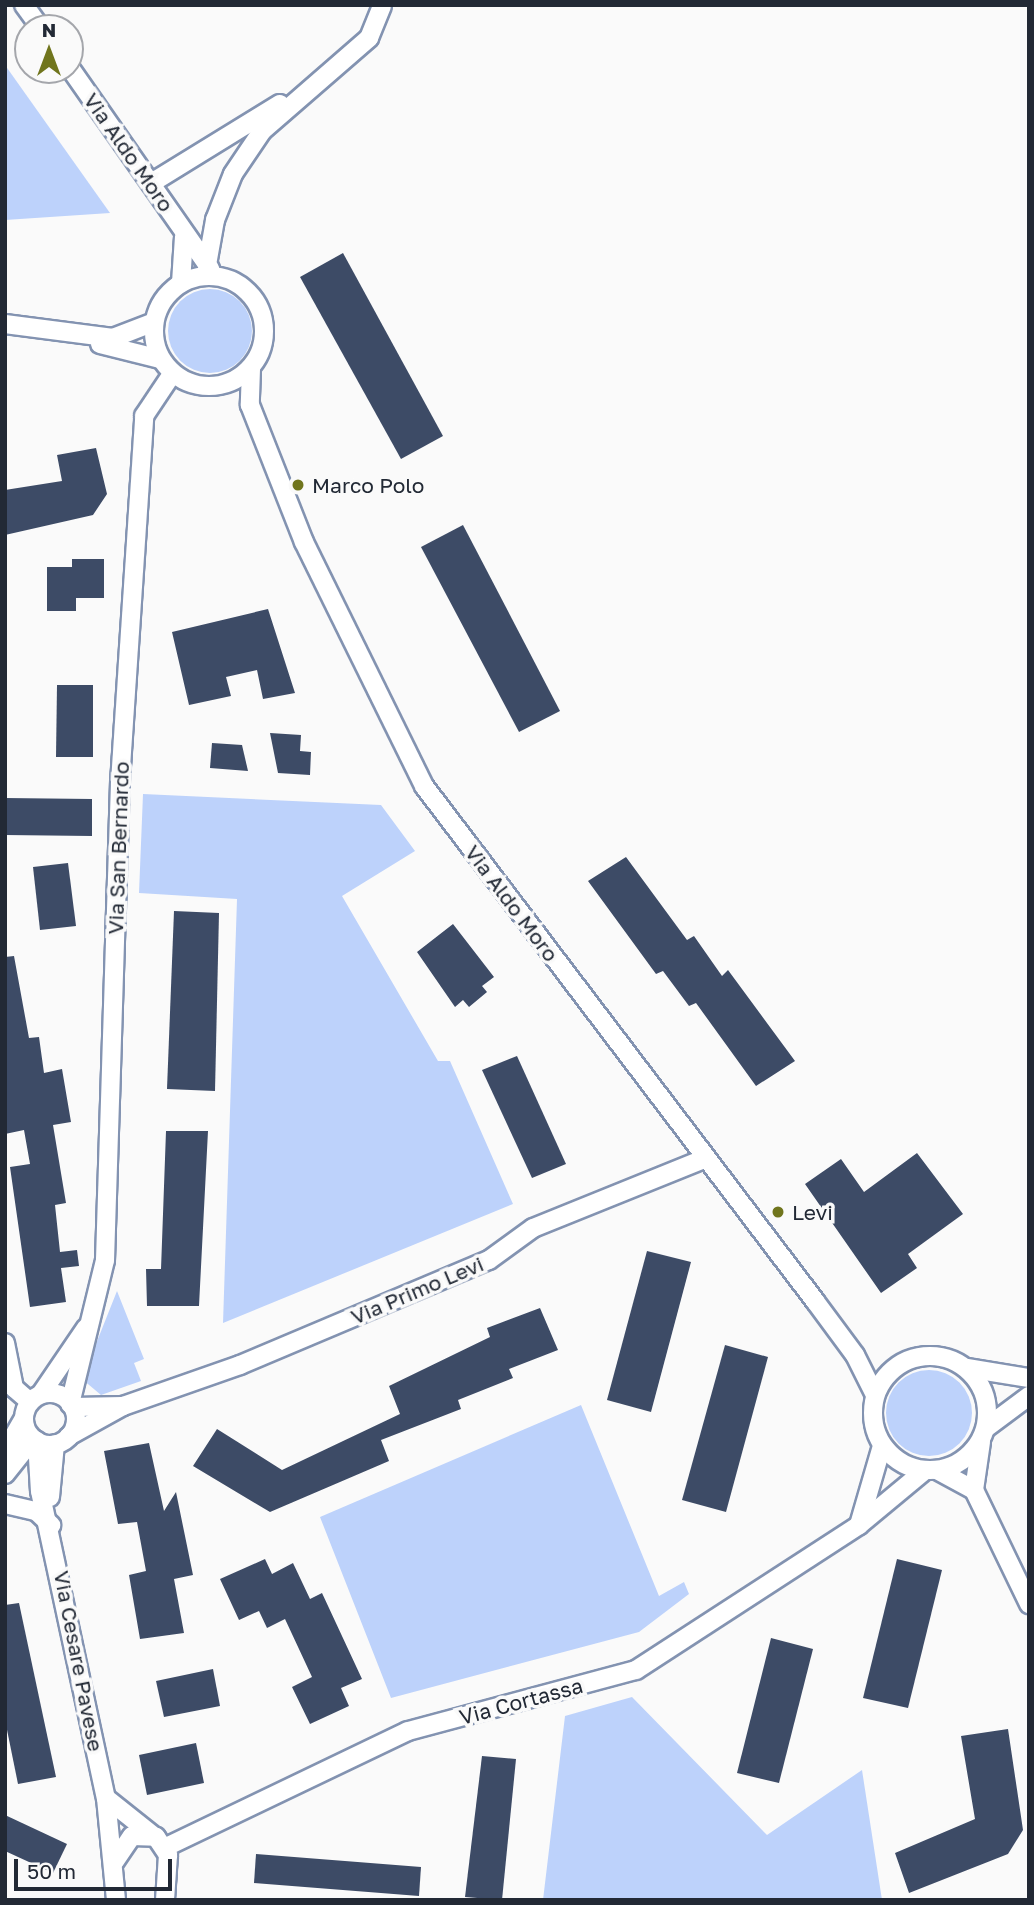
<!DOCTYPE html>
<html>
<head>
<meta charset="utf-8">
<style>
  body { margin:0 }
  #map { position:relative; width:1034px; height:1905px; overflow:hidden; background:#fafafa; font-family:"Golos Text",sans-serif }
  div>[style] { position:absolute }
  .green>* { inset:0; background:#bdd2fb }
  .round { border-radius:50% }
  .building>* { inset:0; background:#3d4b66 }
  .roads { filter:drop-shadow(2px 0 #8393b1) drop-shadow(-2px 0 #8393b1) drop-shadow(0 2px #8393b1) drop-shadow(0 -2px #8393b1) }
  .minor>* { height:18px; margin:-9px; padding:0 9px; transform-origin:9px; border-radius:9px; background:#fff }
  .minor>.ring { margin:-9px; padding:0; box-sizing:content-box; background:none; border:18px solid #fff; border-radius:50% }
  .dots>* { width:19px; height:19px; translate:-50% -50%; box-sizing:border-box; border:4px solid #fafafa; border-radius:50% }
  span { translate:-50% -50%; white-space:nowrap; text-align:center; line-height:1.15; -webkit-text-stroke:7px #fafafa; paint-order:stroke }
  .street-label { font-size:21px; color:#222935 }
  .poi-label { font-size:21px; color:#222935 }
  .left { translate:0 -50%; text-align:left }
  .frame { position:absolute; inset:0; border:7px solid #222935; pointer-events:none }
  .north { position:absolute; left:14px; top:14px; width:70px; height:70px; box-sizing:border-box; background:#fafafa; border:2px solid #a4a6ab; border-radius:50%; rotate:0deg; font-size:19px; font-weight:700; line-height:28px; text-align:center; color:#222935 }
  .north::after { content:''; display:block; margin:auto; width:24px; height:32px; background:#70751d; clip-path:polygon(50% 0,100% 100%,50% 72%,0 100%) }
  .scale { position:absolute; left:14px; top:1859px; width:158px; height:32px; box-sizing:border-box; border:4px solid #222935; border-top:0; padding-left:9px; font-size:21px; line-height:24px; white-space:nowrap; color:#222935; -webkit-text-stroke:5px #fafafa; paint-order:stroke }
</style>
</head>
<body>
<div id="map">
  <div class="green">
    <div style="clip-path:polygon(5px 65px,110px 213px,5px 220px)"></div>
    <div class="round" style="left:168px;top:289px;width:84px;height:84px"></div>
    <div style="clip-path:polygon(143px 794px,381px 805px,415px 851px,342px 896px,438px 1061px,450px 1061px,513px 1204px,223px 1323px,237px 899px,139px 893px)"></div>
    <div style="clip-path:polygon(117px 1291px,144px 1359px,134px 1363px,141px 1381px,101px 1395px,82px 1379px)"></div>
    <div class="round" style="left:886px;top:1370px;width:86px;height:86px"></div>
    <div style="clip-path:polygon(581px 1405px,659px 1596px,684px 1582px,689px 1594px,639px 1632px,391px 1698px,320px 1517px)"></div>
    <div style="clip-path:polygon(632px 1697px,767px 1835px,862px 1770px,882px 1900px,543px 1900px,565px 1716px)"></div>
  </div>
  <div class="building">
    <div style="clip-path:polygon(343px 253px,443px 436px,401px 459px,300px 277px)"></div>
    <div style="clip-path:polygon(96px 448px,107px 494px,93px 515px,5px 535px,5px 490px,62px 481px,57px 455px)"></div>
    <div style="clip-path:polygon(463px 525px,560px 711px,519px 732px,421px 547px)"></div>
    <div style="clip-path:polygon(72px 559px,104px 559px,104px 598px,76px 598px,76px 611px,47px 611px,47px 567px,72px 567px)"></div>
    <div style="clip-path:polygon(268px 609px,295px 693px,263px 699px,257px 670px,226px 677px,231px 696px,189px 705px,172px 632px)"></div>
    <div style="clip-path:polygon(57px 685px,93px 685px,93px 757px,56px 757px)"></div>
    <div style="clip-path:polygon(270px 733px,301px 735px,300px 751px,311px 752px,310px 775px,278px 773px)"></div>
    <div style="clip-path:polygon(212px 743px,242px 745px,248px 771px,210px 768px)"></div>
    <div style="clip-path:polygon(5px 798px,92px 799px,92px 836px,5px 835px)"></div>
    <div style="clip-path:polygon(626px 857px,687px 940px,694px 936px,722px 976px,728px 970px,795px 1061px,756px 1086px,696px 1003px,689px 1006px,663px 971px,656px 974px,588px 881px)"></div>
    <div style="clip-path:polygon(68px 863px,76px 926px,40px 930px,33px 867px)"></div>
    <div style="clip-path:polygon(174px 911px,219px 913px,215px 1091px,167px 1089px)"></div>
    <div style="clip-path:polygon(453px 924px,494px 977px,482px 986px,487px 992px,469px 1007px,463px 1000px,455px 1007px,417px 952px)"></div>
    <div style="clip-path:polygon(14px 956px,29px 1038px,39px 1037px,44px 1073px,62px 1069px,71px 1122px,53px 1125px,66px 1203px,55px 1205px,60px 1252px,77px 1250px,79px 1266px,61px 1268px,66px 1302px,30px 1307px,10px 1167px,30px 1164px,24px 1130px,5px 1134px,5px 957px)"></div>
    <div style="clip-path:polygon(517px 1056px,566px 1164px,532px 1178px,482px 1070px)"></div>
    <div style="clip-path:polygon(166px 1131px,208px 1131px,199px 1306px,147px 1306px,146px 1269px,161px 1269px)"></div>
    <div style="clip-path:polygon(917px 1153px,963px 1214px,908px 1254px,917px 1268px,881px 1293px,805px 1184px,841px 1159px,864px 1192px)"></div>
    <div style="clip-path:polygon(647px 1251px,691px 1262px,651px 1412px,607px 1400px)"></div>
    <div style="clip-path:polygon(540px 1308px,558px 1350px,509px 1369px,513px 1378px,458px 1400px,461px 1409px,381px 1440px,389px 1461px,270px 1512px,193px 1466px,217px 1429px,282px 1470px,400px 1414px,389px 1386px,490px 1337px,487px 1328px)"></div>
    <div style="clip-path:polygon(725px 1345px,768px 1357px,726px 1512px,682px 1500px)"></div>
    <div style="clip-path:polygon(149px 1443px,164px 1511px,176px 1492px,193px 1575px,174px 1579px,184px 1633px,140px 1639px,129px 1575px,146px 1571px,137px 1522px,118px 1524px,104px 1451px)"></div>
    <div style="clip-path:polygon(265px 1559px,272px 1574px,293px 1563px,310px 1599px,322px 1593px,362px 1679px,341px 1688px,349px 1706px,310px 1724px,292px 1687px,312px 1677px,285px 1619px,267px 1628px,259px 1611px,239px 1620px,220px 1579px)"></div>
    <div style="clip-path:polygon(897px 1559px,942px 1570px,908px 1708px,863px 1698px)"></div>
    <div style="clip-path:polygon(19px 1603px,56px 1777px,18px 1784px,5px 1720px,5px 1605px)"></div>
    <div style="clip-path:polygon(771px 1638px,813px 1649px,779px 1783px,737px 1773px)"></div>
    <div style="clip-path:polygon(213px 1669px,220px 1706px,164px 1717px,156px 1681px)"></div>
    <div style="clip-path:polygon(1008px 1729px,1023px 1830px,1008px 1854px,909px 1893px,895px 1853px,975px 1819px,961px 1736px)"></div>
    <div style="clip-path:polygon(196px 1743px,204px 1783px,147px 1795px,139px 1755px)"></div>
    <div style="clip-path:polygon(482px 1756px,516px 1759px,502px 1900px,465px 1897px)"></div>
    <div style="clip-path:polygon(5px 1815px,67px 1844px,53px 1873px,5px 1851px)"></div>
    <div style="clip-path:polygon(256px 1854px,421px 1867px,419px 1896px,254px 1883px)"></div>
  </div>
  <div class="roads">
    <div class="minor">
      <div style="left:24px;top:5px;width:29px;rotate:54deg"></div>
      <div style="left:70px;top:68px;width:245px;rotate:55.1deg"></div>
      <div style="left:153px;top:182px;width:149px;rotate:-31.6deg"></div>
      <div style="left:207px;top:265px;width:46px;rotate:-79.9deg"></div>
      <div style="left:215px;top:220px;width:49px;rotate:-68.6deg"></div>
      <div style="left:233px;top:174px;width:52px;rotate:-56deg"></div>
      <div style="left:262px;top:131px;width:142px;rotate:-41deg"></div>
      <div style="left:369px;top:38px;width:35px;rotate:-68deg"></div>
      <div class="ring" style="left:154px;top:276px;width:92px;height:92px"></div>
      <div style="left:181px;top:283px;width:46px;rotate:-86.3deg"></div>
      <div style="left:5px;top:324px;width:109px;rotate:7.4deg"></div>
      <div style="left:113px;top:338px;width:44px;rotate:-21.3deg"></div>
      <div style="left:100px;top:344px;width:62px;rotate:14deg"></div>
      <div style="left:251px;top:369px;width:36px;rotate:92deg"></div>
      <div style="left:250px;top:405px;width:147px;rotate:68.5deg"></div>
      <div style="left:304px;top:542px;width:272px;rotate:63.8deg"></div>
      <div style="left:424px;top:786px;width:647px;rotate:52.79deg"></div>
      <div style="left:815px;top:1301px;width:67px;rotate:53.5deg"></div>
      <div style="left:855px;top:1355px;width:45px;rotate:63.4deg"></div>
      <div style="left:5px;top:1343px;width:46px;rotate:78.7deg"></div>
      <div style="left:14px;top:1388px;width:21px;rotate:41deg"></div>
      <div class="ring" style="left:873px;top:1356px;width:96px;height:96px"></div>
      <div style="left:967px;top:1368px;width:63px;rotate:9.2deg"></div>
      <div class="ring" style="left:24px;top:1393px;width:34px;height:34px"></div>
      <div style="left:41px;top:1394px;width:80px;rotate:-55.7deg"></div>
      <div style="left:70px;top:1404px;width:148px;rotate:-76.3deg"></div>
      <div style="left:105px;top:1260px;width:478px;rotate:-88.2deg"></div>
      <div style="left:120px;top:782px;width:367px;rotate:-86.2deg"></div>
      <div style="left:144px;top:416px;width:50px;rotate:-56.3deg"></div>
      <div style="left:73px;top:1407px;width:50px;rotate:-1.1deg"></div>
      <div style="left:123px;top:1406px;width:124px;rotate:-19.3deg"></div>
      <div style="left:240px;top:1365px;width:270px;rotate:-22.9deg"></div>
      <div style="left:489px;top:1260px;width:54px;rotate:-36deg"></div>
      <div style="left:533px;top:1228px;width:184px;rotate:-22deg"></div>
      <div style="left:986px;top:1428px;width:54px;rotate:-36.7deg"></div>
      <div style="left:69px;top:1436px;width:62px;rotate:-29.1deg"></div>
      <div style="left:37px;top:1441px;width:50px;rotate:86.6deg"></div>
      <div style="left:40px;top:1491px;width:314px;rotate:77.9deg"></div>
      <div style="left:106px;top:1798px;width:102px;rotate:84.4deg"></div>
      <div style="left:981px;top:1442px;width:49px;rotate:98.3deg"></div>
      <div style="left:974px;top:1490px;width:127px;rotate:64.2deg"></div>
      <div style="left:5px;top:1451px;width:38px;rotate:-60deg"></div>
      <div style="left:937px;top:1470px;width:42px;rotate:28.4deg"></div>
      <div style="left:5px;top:1474px;width:45px;rotate:-51.3deg"></div>
      <div style="left:50px;top:1497px;width:53px;rotate:-84.6deg"></div>
      <div style="left:5px;top:1504px;width:32px;rotate:13deg"></div>
      <div style="left:36px;top:1511px;width:21px;rotate:43deg"></div>
      <div style="left:859px;top:1525px;width:82px;rotate:-73.8deg"></div>
      <div style="left:106px;top:1798px;width:63px;rotate:38.5deg"></div>
      <div style="left:166px;top:1847px;width:268px;rotate:-25.6deg"></div>
      <div style="left:408px;top:1731px;width:236px;rotate:-15deg"></div>
      <div style="left:636px;top:1670px;width:266px;rotate:-33deg"></div>
      <div style="left:859px;top:1525px;width:85px;rotate:-39.7deg"></div>
      <div style="left:115px;top:1861px;width:30px;rotate:-56deg"></div>
      <div style="left:132px;top:1836px;width:24px;rotate:2deg"></div>
      <div style="left:156px;top:1837px;width:22px;rotate:56deg"></div>
      <div style="left:168px;top:1855px;width:45px;rotate:93.8deg"></div>
    </div>
  </div>
  <div class="dots">
    <div style="left:298px;top:485px;background:#70751d"></div>
    <div style="left:778px;top:1212px;background:#70751d"></div>
  </div>
  <div class="street-label">
    <span style="left:129px;top:152px;rotate:55deg">Via Aldo Moro</span>
    <span style="left:118px;top:848px;rotate:-88deg">Via San Bernardo</span>
    <span style="left:512px;top:903px;rotate:53deg">Via Aldo Moro</span>
    <span style="left:417px;top:1290px;rotate:-23deg">Via Primo Levi</span>
    <span style="left:79px;top:1661px;rotate:79deg">Via Cesare Pavese</span>
    <span style="left:521px;top:1701px;rotate:-15deg">Via Cortassa</span>
  </div>
  <div class="poi-label">
    <span class="left" style="left:312px;top:485px">Marco Polo</span>
    <span class="left" style="left:792px;top:1212px">Levi</span>
  </div>
  <div class="frame"></div>
  <div class="north">N</div>
  <div class="scale">50 m</div>
</div>
</body>
</html>
